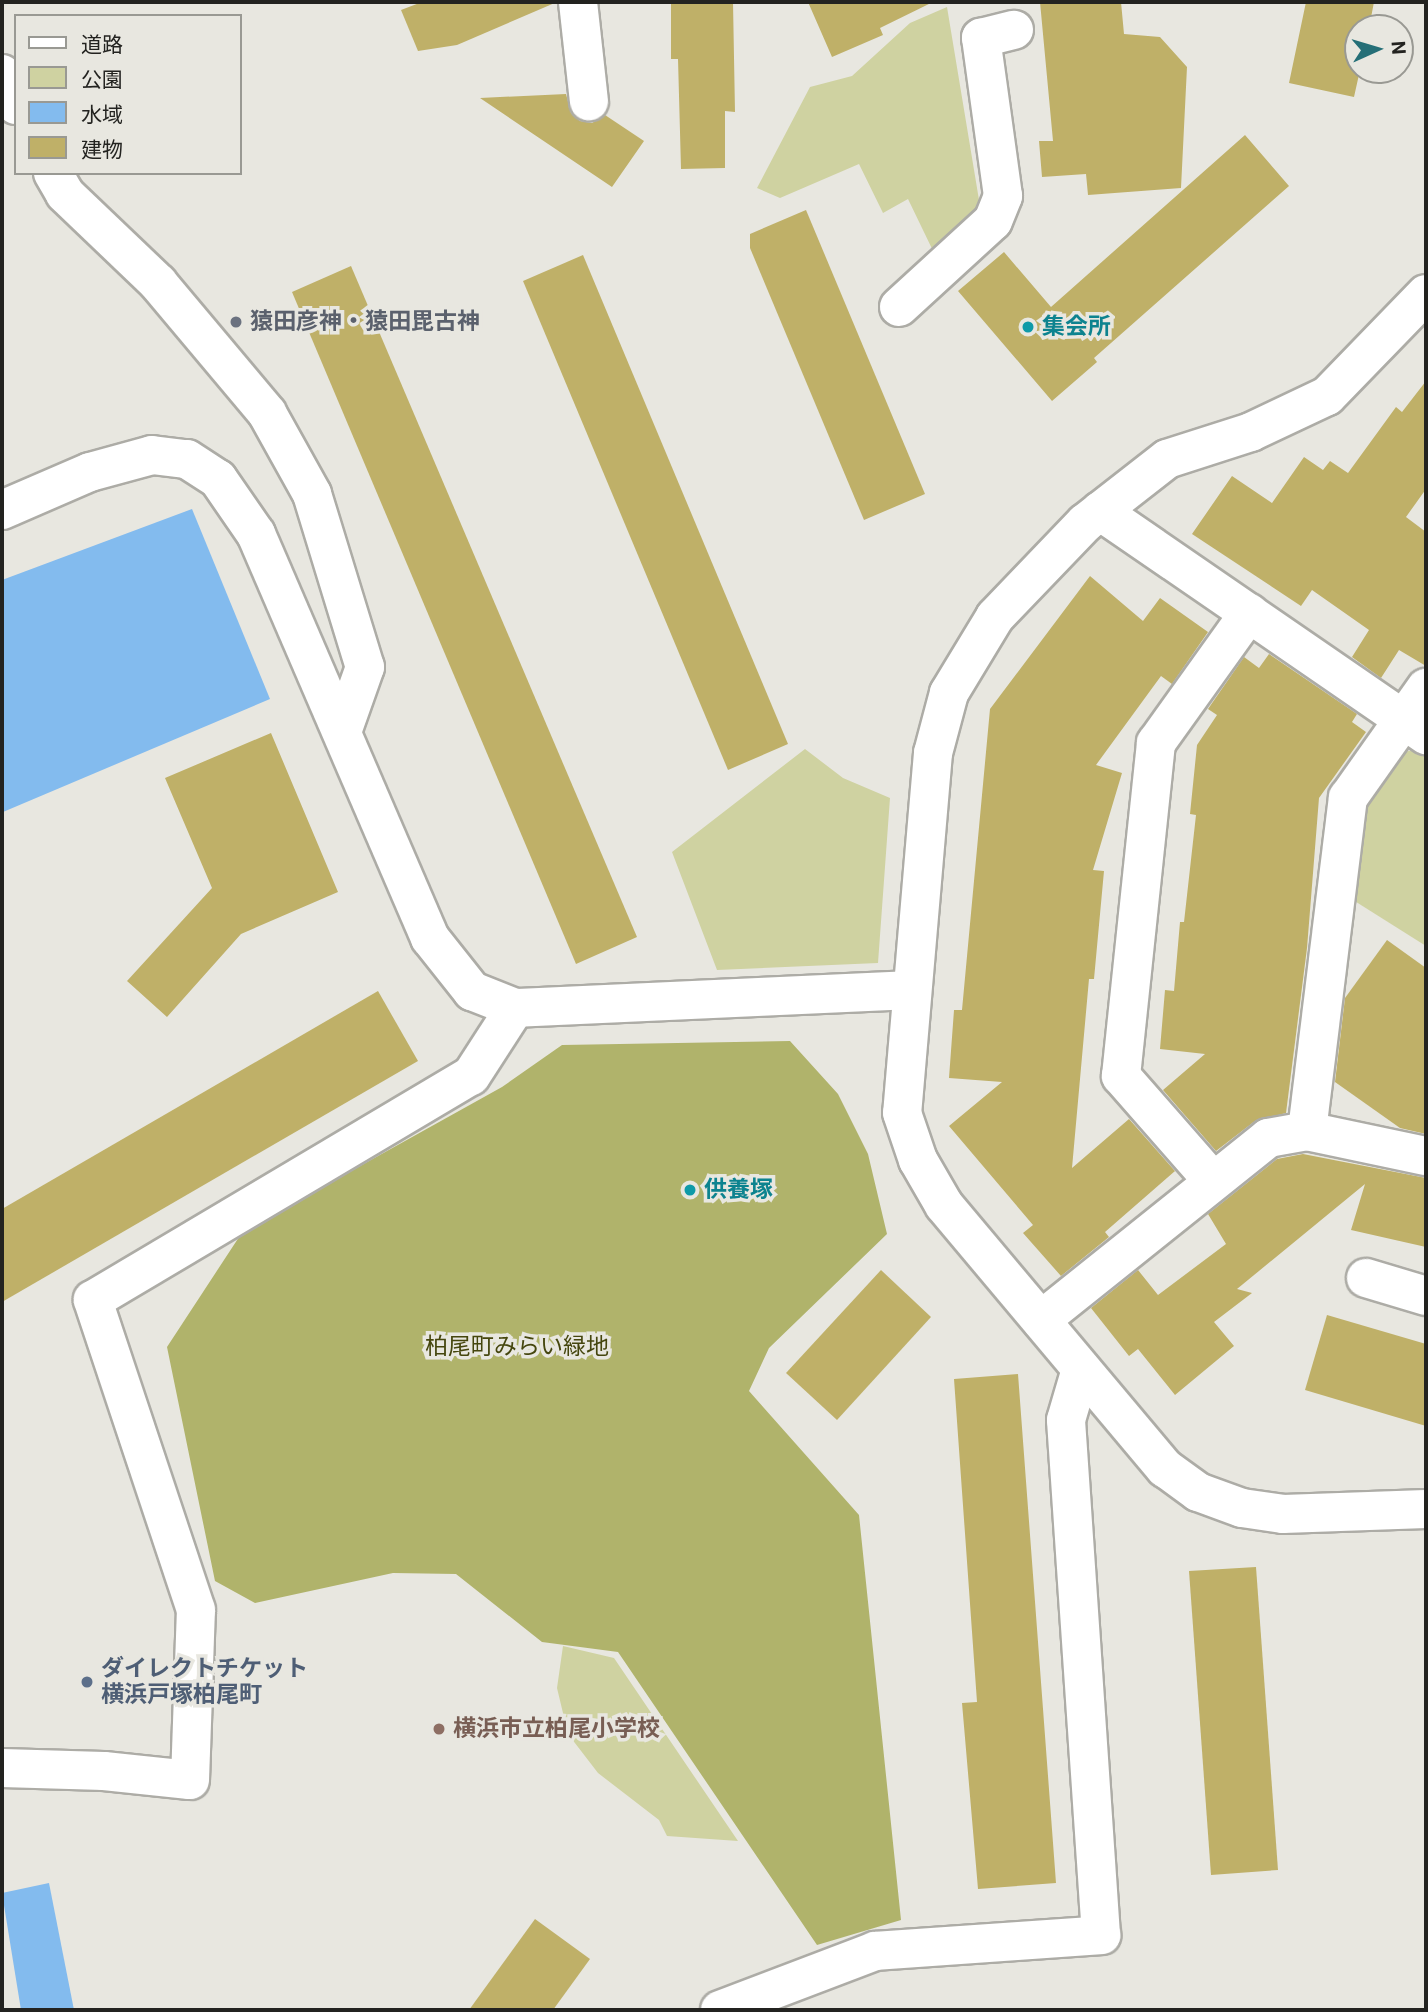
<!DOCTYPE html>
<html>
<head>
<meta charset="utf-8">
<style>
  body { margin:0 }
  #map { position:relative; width:1428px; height:2012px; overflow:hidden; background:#e8e7e0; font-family:Roboto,"Noto Sans JP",sans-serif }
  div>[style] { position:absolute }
  .green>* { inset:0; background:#cfd2a1 }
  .forest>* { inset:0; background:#b0b36b }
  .water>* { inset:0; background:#83bbee }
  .building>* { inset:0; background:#bfb068 }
  .roads { filter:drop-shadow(2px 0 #adaca6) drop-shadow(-2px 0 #adaca6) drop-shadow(0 2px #adaca6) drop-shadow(0 -2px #adaca6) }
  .minor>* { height:38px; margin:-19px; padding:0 19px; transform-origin:19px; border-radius:19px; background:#fff }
  .dots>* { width:19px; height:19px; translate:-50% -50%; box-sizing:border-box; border:4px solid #e8e7e0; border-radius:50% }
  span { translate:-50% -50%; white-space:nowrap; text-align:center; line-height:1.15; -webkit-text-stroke:7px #e8e7e0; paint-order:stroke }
  .worship-label { font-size:23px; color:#5b616d; font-weight:700 }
  .left { translate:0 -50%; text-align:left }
  .culture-label { font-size:23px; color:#0d838f; font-weight:700 }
  .park-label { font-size:23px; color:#45460e }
  .service-label { font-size:23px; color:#4e5e75; font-weight:700 }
  .education-label { font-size:23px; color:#785e54; font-weight:700 }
  .frame { position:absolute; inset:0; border:4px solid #232320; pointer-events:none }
  .legend { position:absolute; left:14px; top:14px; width:228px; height:161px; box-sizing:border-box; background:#e8e7e0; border:2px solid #999993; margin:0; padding:9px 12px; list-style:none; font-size:21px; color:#232320 }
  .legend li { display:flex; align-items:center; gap:14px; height:35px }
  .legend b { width:35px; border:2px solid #999993 }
  .north { position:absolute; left:1344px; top:14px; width:70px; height:70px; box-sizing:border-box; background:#e8e7e0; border:2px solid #999993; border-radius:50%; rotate:86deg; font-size:19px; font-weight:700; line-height:28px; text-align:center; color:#232320 }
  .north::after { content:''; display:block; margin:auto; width:24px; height:32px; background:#256f77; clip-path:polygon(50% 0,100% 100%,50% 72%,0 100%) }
</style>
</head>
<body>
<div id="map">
  <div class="green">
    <div style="clip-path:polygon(947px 7px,980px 206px,936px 257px,908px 199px,883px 213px,859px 164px,780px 198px,757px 188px,810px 87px,852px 76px,910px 23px)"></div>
    <div style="clip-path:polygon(805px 749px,843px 778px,890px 798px,878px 963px,717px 970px,672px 852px)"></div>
    <div style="clip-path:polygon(1417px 749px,1426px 755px,1426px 946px,1353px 900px,1367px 802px,1400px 753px)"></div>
    <div style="clip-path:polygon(563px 1646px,614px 1658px,738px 1841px,667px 1836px,659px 1820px,598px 1773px,568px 1734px,557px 1688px)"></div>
  </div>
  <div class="forest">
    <div style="clip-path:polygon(790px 1041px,838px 1094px,868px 1154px,887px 1234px,769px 1348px,749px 1391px,859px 1515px,901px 1920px,817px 1945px,618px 1652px,542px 1642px,456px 1574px,393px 1573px,255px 1603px,215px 1581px,167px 1347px,243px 1231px,502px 1087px,562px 1045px)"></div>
  </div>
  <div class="water">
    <div style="clip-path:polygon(192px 509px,270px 699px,3px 812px,2px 580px)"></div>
    <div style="clip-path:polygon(49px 1883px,74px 2010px,21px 2010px,2px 1893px)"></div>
  </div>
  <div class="building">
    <div style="clip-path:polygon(422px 2px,557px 2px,457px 45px,418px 51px,401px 10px)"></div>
    <div style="clip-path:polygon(671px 2px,733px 2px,735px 112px,725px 111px,725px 168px,681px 169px,678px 59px,671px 59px)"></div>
    <div style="clip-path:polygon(808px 2px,933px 2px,880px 28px,883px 35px,832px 57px)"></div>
    <div style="clip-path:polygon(1040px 2px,1121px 2px,1124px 34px,1160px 37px,1187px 67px,1181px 188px,1088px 195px,1086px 174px,1042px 177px,1039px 141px,1053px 141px)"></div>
    <div style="clip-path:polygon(1306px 2px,1374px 2px,1369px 28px,1358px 28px,1360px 70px,1354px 97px,1289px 83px)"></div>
    <div style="clip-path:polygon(566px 94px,571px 113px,580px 121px,592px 123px,605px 115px,644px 141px,612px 187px,480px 98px)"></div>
    <div style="clip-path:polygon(1245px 135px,1289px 186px,1094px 358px,1097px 362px,1052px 401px,958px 291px,1004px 252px,1051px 307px)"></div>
    <div style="clip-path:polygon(806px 210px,925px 494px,864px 520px,750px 248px,750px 234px)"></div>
    <div style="clip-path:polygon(583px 255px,788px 744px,728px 770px,523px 281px)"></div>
    <div style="clip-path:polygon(351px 266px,637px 937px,576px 964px,292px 292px)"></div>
    <div style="clip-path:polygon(1426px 381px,1426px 489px,1406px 517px,1426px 532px,1426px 666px,1399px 650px,1381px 678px,1352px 657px,1369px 630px,1312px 590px,1301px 606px,1192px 534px,1232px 476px,1272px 503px,1304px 457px,1323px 470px,1330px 461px,1348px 473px,1396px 407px,1402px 412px)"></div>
    <div style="clip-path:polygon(1090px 576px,1143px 621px,1160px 598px,1208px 632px,1172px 684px,1161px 676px,1096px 765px,1122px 773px,1093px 870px,1104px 871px,1094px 979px,1089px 979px,1072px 1168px,1129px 1119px,1182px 1179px,1175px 1171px,1105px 1232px,1109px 1237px,1061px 1276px,1023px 1233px,1033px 1225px,949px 1126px,1002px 1082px,949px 1078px,954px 1010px,962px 1010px,990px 709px)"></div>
    <div style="clip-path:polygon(1269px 654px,1357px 714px,1352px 722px,1366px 732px,1319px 798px,1307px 948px,1286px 1113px,1255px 1121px,1216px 1151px,1163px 1090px,1205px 1054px,1160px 1049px,1165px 990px,1174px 991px,1180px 922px,1184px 922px,1196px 815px,1190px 814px,1197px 745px,1217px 715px,1208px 709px,1244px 657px,1259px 668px)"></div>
    <div style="clip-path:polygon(271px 733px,338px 892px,241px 934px,167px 1017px,127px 981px,212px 888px,165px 778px)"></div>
    <div style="clip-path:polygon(1387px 940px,1426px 968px,1426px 1134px,1400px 1128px,1335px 1082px,1345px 998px)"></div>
    <div style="clip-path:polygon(378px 991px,418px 1061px,2px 1302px,2px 1209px)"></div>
    <div style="clip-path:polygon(1303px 1154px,1426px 1178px,1426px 1247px,1351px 1230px,1365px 1184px,1237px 1289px,1252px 1293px,1214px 1322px,1234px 1346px,1175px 1395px,1138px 1349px,1129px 1356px,1091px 1308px,1138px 1270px,1158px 1295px,1226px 1244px,1208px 1214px,1277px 1159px)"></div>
    <div style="clip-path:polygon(881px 1270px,931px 1317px,837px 1420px,786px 1373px)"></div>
    <div style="clip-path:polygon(1327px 1315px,1426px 1344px,1426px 1426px,1305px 1390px)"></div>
    <div style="clip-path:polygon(1018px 1374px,1056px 1883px,978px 1889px,962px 1703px,977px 1702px,954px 1379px)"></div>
    <div style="clip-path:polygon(1256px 1567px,1278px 1870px,1211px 1875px,1189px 1571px)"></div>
    <div style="clip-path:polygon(535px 1919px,590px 1959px,553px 2010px,469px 2010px)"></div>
  </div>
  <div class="roads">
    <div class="minor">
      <div style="left:578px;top:2px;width:100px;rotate:83.7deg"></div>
      <div style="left:2px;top:74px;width:34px;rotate:66deg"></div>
      <div style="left:53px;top:173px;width:24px;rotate:60deg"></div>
      <div style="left:65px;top:194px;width:129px;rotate:43.7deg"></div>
      <div style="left:158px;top:283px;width:170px;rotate:50deg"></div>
      <div style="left:267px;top:413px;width:93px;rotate:60.9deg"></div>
      <div style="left:312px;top:494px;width:181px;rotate:73deg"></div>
      <div style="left:365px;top:667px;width:69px;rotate:109.5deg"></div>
      <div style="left:1426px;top:294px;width:142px;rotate:134.1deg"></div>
      <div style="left:1327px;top:396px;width:84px;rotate:154.7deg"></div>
      <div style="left:1251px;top:432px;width:88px;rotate:162.2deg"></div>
      <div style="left:1167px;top:459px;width:104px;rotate:142deg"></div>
      <div style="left:1085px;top:523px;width:130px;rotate:133.8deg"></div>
      <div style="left:995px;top:617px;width:89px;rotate:121.2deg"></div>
      <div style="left:949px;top:693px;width:62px;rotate:104.9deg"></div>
      <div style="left:933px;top:753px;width:361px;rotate:94.9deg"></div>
      <div style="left:902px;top:1113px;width:50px;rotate:71.2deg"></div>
      <div style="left:918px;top:1160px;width:52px;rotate:60deg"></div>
      <div style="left:944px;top:1205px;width:344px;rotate:50deg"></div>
      <div style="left:1165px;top:1468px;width:41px;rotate:36deg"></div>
      <div style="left:1198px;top:1492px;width:47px;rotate:20deg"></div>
      <div style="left:1242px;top:1508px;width:41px;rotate:8.3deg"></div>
      <div style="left:1283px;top:1514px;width:143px;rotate:-2deg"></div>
      <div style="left:899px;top:307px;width:127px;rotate:-42.5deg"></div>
      <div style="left:993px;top:221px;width:27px;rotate:-68deg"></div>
      <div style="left:1003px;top:196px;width:160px;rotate:-97.9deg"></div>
      <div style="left:981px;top:38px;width:34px;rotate:-14deg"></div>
      <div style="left:2px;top:510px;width:96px;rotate:-23.4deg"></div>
      <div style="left:90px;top:472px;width:64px;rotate:-15.3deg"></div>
      <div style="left:152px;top:455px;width:35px;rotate:7deg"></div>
      <div style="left:187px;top:459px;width:37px;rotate:33deg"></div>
      <div style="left:218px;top:479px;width:67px;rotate:55.4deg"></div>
      <div style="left:256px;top:534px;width:440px;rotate:66.7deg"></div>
      <div style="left:430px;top:938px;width:68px;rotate:51.6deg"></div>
      <div style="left:472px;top:991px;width:46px;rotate:21.6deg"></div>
      <div style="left:515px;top:1008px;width:395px;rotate:-2.6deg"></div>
      <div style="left:1100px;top:511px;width:396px;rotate:34.5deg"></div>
      <div style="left:1307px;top:1131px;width:336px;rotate:-83deg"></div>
      <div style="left:1348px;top:798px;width:135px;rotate:-54.7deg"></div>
      <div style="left:1213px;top:1181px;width:140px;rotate:-131.2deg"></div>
      <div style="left:1121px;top:1076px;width:335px;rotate:-84deg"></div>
      <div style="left:1156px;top:743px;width:160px;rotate:-54.4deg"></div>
      <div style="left:1366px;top:1278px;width:63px;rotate:16.7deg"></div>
      <div style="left:1041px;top:1320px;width:291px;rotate:-38.7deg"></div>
      <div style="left:1268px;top:1138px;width:40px;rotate:-10deg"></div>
      <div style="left:1307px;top:1131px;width:122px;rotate:11.9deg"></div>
      <div style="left:2px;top:1768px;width:102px;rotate:1.7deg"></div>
      <div style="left:104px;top:1771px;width:86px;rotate:6deg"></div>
      <div style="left:190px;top:1780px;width:170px;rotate:-88deg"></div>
      <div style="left:196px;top:1610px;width:327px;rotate:-108.4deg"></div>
      <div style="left:93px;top:1300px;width:439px;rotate:-30.7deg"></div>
      <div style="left:471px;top:1076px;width:81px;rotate:-57.1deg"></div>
      <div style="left:720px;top:2010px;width:166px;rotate:-20.8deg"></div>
      <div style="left:875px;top:1951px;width:227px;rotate:-4deg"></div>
      <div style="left:1101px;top:1935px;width:516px;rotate:-93.89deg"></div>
      <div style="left:1066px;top:1420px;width:53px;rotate:-73.6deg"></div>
    </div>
  </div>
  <div class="dots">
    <div style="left:236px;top:322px;background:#6b7280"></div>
    <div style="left:1028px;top:327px;background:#0f9aa8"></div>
    <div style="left:690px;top:1190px;background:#0f9aa8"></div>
    <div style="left:87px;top:1682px;background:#5c6f8a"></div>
    <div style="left:439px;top:1729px;background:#8d6e63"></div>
  </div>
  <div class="worship-label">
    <span class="left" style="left:250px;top:322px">猿田彦神・猿田毘古神</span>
  </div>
  <div class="culture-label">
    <span class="left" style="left:1042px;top:327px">集会所</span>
    <span class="left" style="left:704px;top:1190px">供養塚</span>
  </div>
  <div class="park-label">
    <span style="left:517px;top:1347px">柏尾町みらい緑地</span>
  </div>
  <div class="service-label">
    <span class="left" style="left:101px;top:1682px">ダイレクトチケット<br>横浜戸塚柏尾町</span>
  </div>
  <div class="education-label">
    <span class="left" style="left:453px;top:1729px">横浜市立柏尾小学校</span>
  </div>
  <div class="frame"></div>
  <ul class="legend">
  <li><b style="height:9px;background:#fff"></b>道路</li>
  <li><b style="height:19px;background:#cfd2a1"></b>公園</li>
  <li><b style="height:19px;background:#83bbee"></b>水域</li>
  <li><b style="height:19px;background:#bfb068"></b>建物</li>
  </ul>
  <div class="north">N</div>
</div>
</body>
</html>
